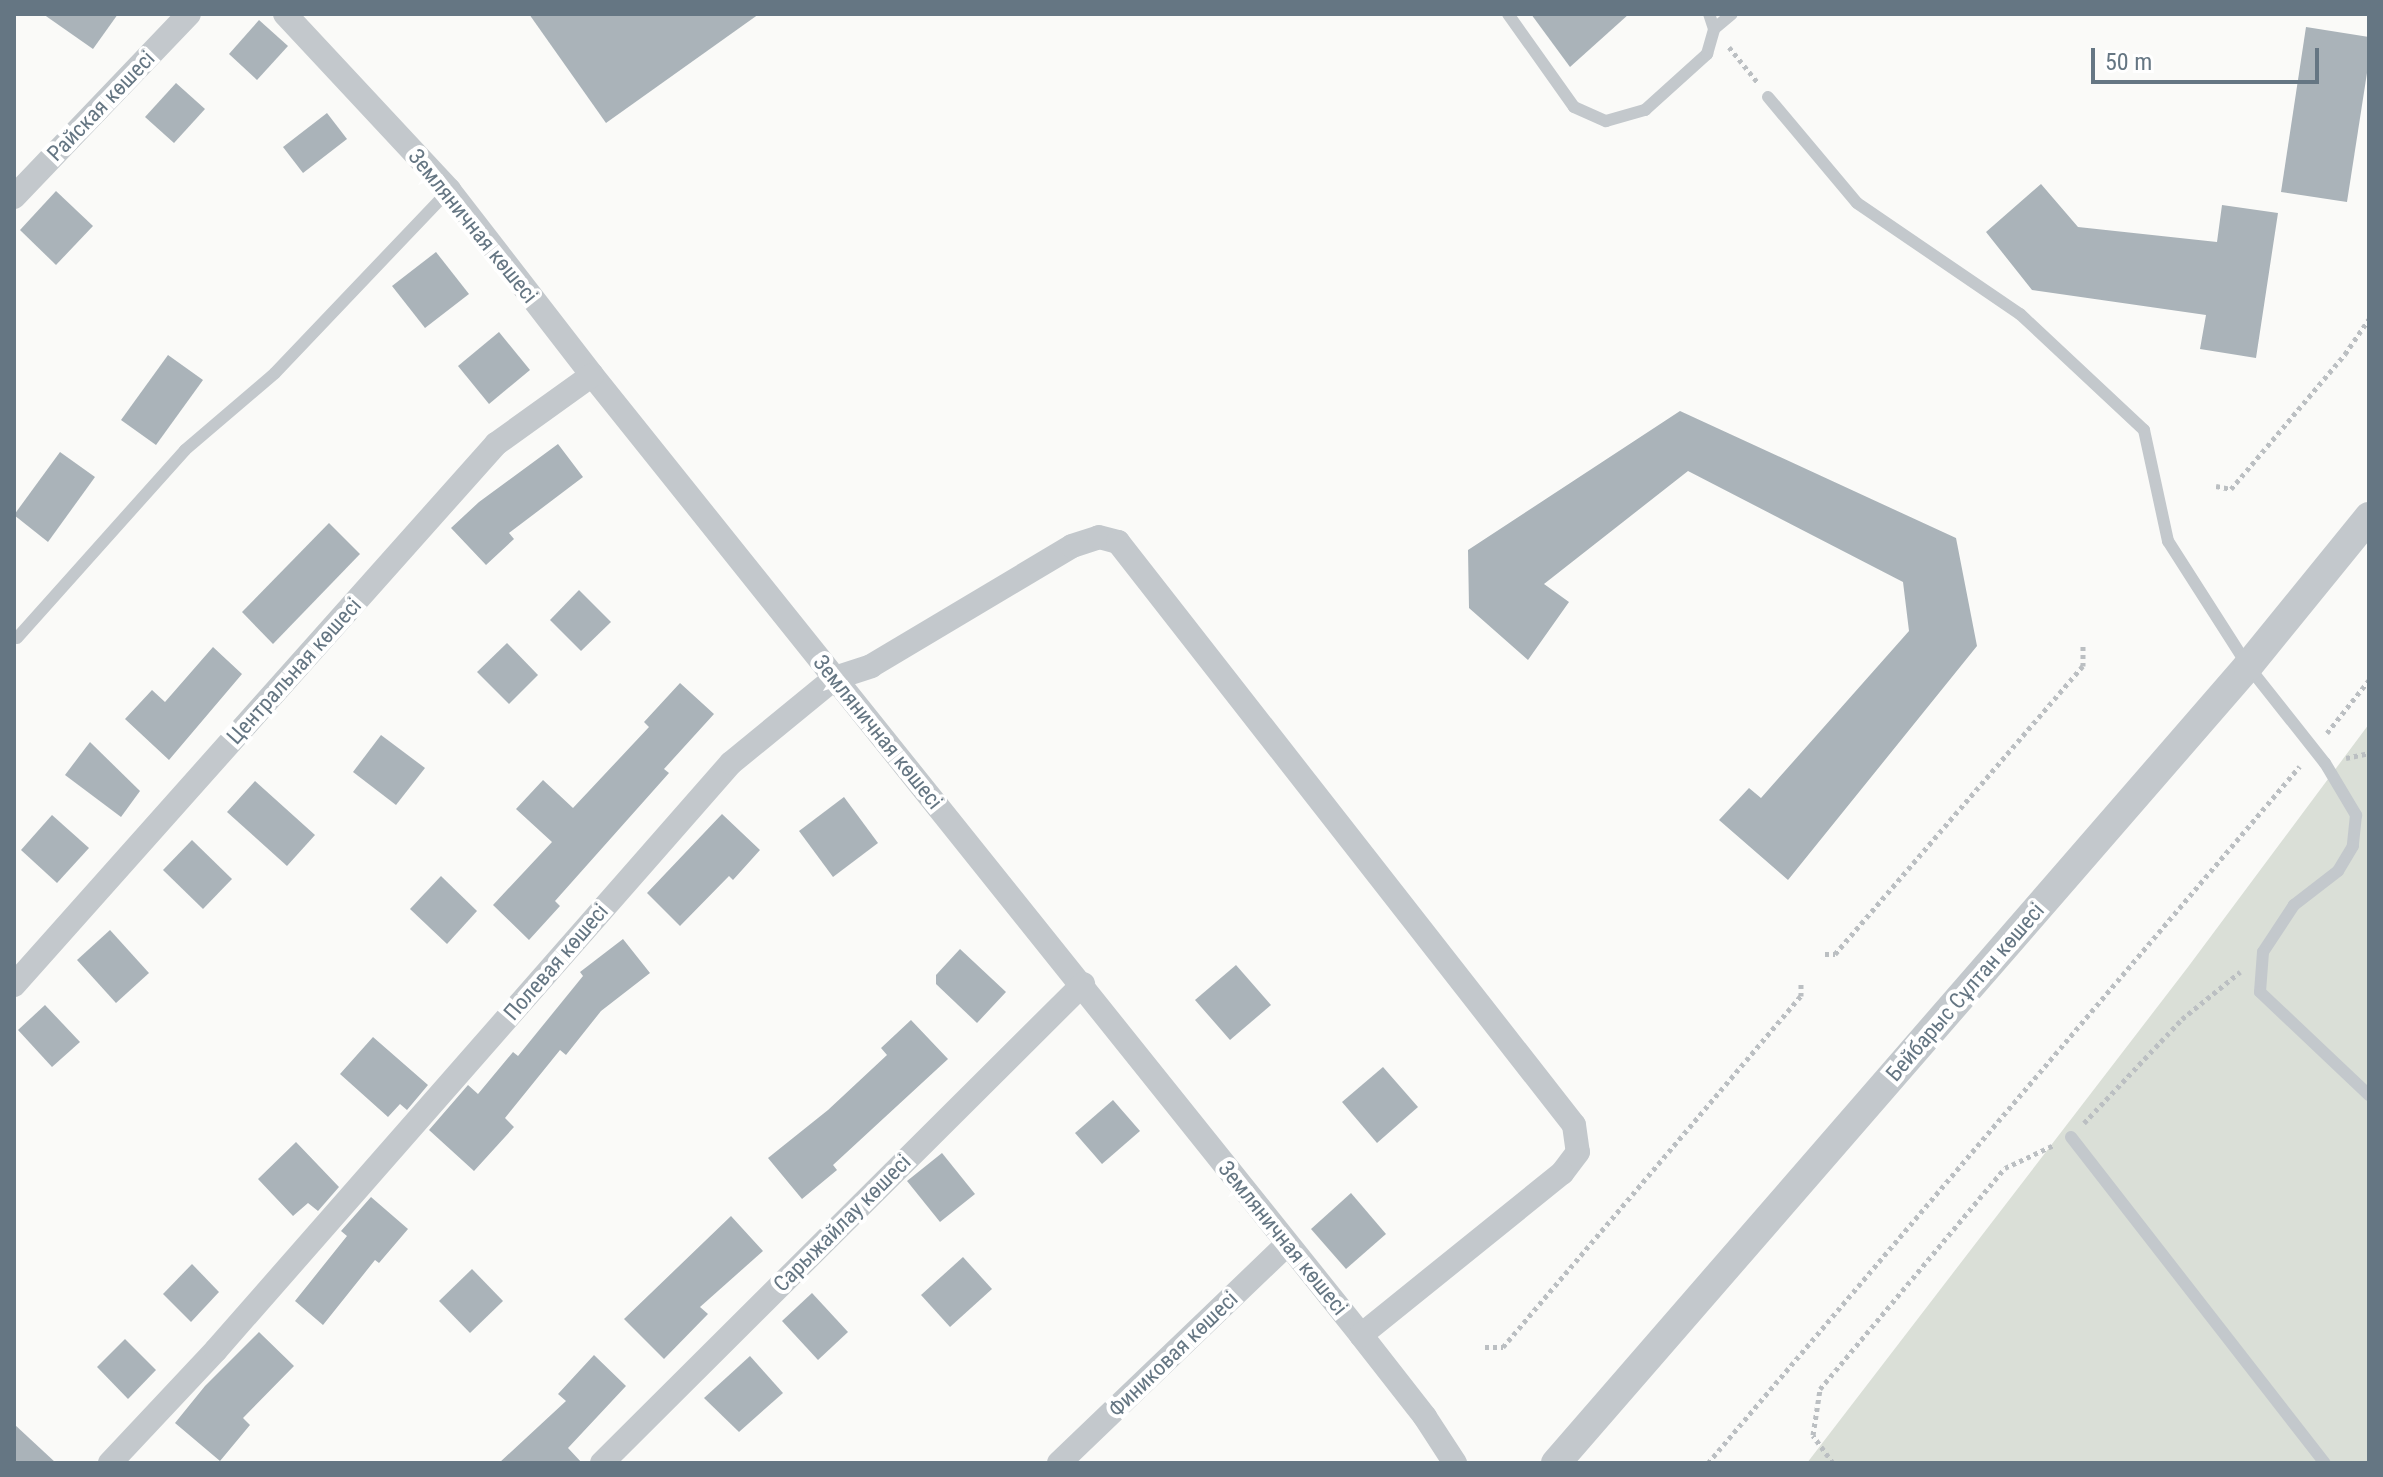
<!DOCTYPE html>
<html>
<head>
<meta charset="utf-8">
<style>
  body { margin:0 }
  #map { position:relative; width:2383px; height:1477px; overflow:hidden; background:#fafaf8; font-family:"Roboto Condensed",sans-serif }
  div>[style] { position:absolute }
  .green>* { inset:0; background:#dadfd7 }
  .building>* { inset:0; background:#aab3b9 }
  .path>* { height:5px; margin-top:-2.5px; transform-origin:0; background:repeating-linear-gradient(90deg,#bbbfc2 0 4px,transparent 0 8px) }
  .service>* { height:12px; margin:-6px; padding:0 6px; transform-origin:6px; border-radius:6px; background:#c3c8cc }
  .minor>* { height:24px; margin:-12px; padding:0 12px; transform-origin:12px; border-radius:12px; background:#c3c8cc }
  .tertiary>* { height:30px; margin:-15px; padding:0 15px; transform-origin:15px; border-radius:15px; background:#c3c8cc }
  span { translate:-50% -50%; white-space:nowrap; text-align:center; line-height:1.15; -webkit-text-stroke:8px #fff; paint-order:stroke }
  .street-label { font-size:22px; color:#657683 }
  .frame { position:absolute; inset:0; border:16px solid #657683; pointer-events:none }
  .scale { position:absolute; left:2091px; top:48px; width:228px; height:36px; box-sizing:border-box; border:4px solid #657683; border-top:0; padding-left:10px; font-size:24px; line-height:28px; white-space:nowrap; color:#657683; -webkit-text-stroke:6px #fff; paint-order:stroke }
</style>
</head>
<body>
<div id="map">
  <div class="green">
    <div style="clip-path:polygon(2369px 724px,2369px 1463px,1807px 1463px,2188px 967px)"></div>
  </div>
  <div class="building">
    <div style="clip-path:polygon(43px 14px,118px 14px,93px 49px)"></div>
    <div style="clip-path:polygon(529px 14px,759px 14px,606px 123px)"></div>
    <div style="clip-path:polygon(1531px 14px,1629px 14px,1570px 67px)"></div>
    <div style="clip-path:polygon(259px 20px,288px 46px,257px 80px,229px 54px)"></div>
    <div style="clip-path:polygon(2306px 27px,2369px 37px,2369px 60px,2347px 202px,2281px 192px)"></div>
    <div style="clip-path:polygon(176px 83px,205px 109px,174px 143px,145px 117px)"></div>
    <div style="clip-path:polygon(327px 113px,347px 139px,303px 173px,283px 147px)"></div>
    <div style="clip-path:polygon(2041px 184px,2078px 227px,2217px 242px,2222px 205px,2278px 213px,2256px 358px,2200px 349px,2206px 315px,2032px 290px,1986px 232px)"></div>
    <div style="clip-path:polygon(56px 191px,93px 226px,56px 265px,20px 230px)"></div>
    <div style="clip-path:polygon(436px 252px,469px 294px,425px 328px,392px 286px)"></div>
    <div style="clip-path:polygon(499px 332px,530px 370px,489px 404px,458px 366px)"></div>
    <div style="clip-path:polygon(168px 355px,203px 380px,156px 445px,121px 420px)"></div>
    <div style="clip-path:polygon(1680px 411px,1956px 538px,1977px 646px,1788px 880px,1719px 820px,1749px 788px,1761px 798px,1909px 631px,1903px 582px,1688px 471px,1544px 584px,1569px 602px,1528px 660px,1469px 608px,1468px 550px)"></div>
    <div style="clip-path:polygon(558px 444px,583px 477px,509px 533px,514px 539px,486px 565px,451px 528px,479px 502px)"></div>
    <div style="clip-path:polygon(60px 452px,95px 477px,48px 542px,14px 515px)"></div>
    <div style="clip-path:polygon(329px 523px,360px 554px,273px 644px,242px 612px)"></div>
    <div style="clip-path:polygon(579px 590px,611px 622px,581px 651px,550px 620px)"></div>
    <div style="clip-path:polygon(507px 643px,538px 675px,509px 704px,477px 672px)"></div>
    <div style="clip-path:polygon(213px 647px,242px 674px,169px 760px,125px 719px,152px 690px,165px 702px)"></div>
    <div style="clip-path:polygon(680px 683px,714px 714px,664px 769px,669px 773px,555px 901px,560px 906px,529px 940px,493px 905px,552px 842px,516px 809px,543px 780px,573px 808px,649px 727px,644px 722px)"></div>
    <div style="clip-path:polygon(381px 735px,425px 768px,396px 805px,353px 772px)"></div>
    <div style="clip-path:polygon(90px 742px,140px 791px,121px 817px,65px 775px)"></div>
    <div style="clip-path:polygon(255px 781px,315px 835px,287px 866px,227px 812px)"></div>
    <div style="clip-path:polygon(844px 797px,878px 843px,833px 877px,799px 831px)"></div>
    <div style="clip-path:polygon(722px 814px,760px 850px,733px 880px,729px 876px,680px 926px,647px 893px)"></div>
    <div style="clip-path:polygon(52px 815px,89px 848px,57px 883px,21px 850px)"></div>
    <div style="clip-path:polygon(192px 840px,232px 879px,203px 909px,163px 870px)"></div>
    <div style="clip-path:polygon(441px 876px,477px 911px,447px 944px,410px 909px)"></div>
    <div style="clip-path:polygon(110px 930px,149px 973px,116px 1003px,77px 960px)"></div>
    <div style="clip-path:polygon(623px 939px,650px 973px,601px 1011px,566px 1055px,560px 1050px,505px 1118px,514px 1127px,474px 1171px,429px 1130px,468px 1085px,478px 1094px,513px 1052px,518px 1056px,583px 976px,580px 972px)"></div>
    <div style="clip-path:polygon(960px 949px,1006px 992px,977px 1023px,936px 984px,936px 975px)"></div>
    <div style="clip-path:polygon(1236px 965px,1271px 1005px,1230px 1040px,1195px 1000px)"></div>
    <div style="clip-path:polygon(45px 1005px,80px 1042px,52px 1067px,18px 1030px)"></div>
    <div style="clip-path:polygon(911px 1020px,948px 1059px,833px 1165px,837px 1170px,802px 1199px,768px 1158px,828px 1110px,887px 1055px,881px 1048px)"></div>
    <div style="clip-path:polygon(373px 1037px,428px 1085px,407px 1110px,400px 1104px,388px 1117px,340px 1074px)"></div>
    <div style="clip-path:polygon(1383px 1067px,1418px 1107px,1377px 1143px,1342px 1102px)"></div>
    <div style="clip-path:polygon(1113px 1100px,1140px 1131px,1102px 1164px,1075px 1133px)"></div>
    <div style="clip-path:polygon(296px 1142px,339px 1187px,318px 1211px,308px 1203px,293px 1216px,258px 1179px)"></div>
    <div style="clip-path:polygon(942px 1153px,975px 1194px,940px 1222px,907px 1181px)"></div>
    <div style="clip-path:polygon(1351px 1193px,1386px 1234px,1346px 1269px,1311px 1229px)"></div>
    <div style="clip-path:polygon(371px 1197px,408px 1229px,379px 1263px,375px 1260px,323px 1325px,295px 1301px,347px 1236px,341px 1231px)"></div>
    <div style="clip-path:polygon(731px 1216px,763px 1251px,700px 1307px,708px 1314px,664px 1359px,624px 1319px)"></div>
    <div style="clip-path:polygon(963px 1257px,992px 1289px,950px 1327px,921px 1295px)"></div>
    <div style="clip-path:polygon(192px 1264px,219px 1292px,191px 1322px,163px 1294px)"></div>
    <div style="clip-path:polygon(472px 1269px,503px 1301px,470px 1333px,439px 1301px)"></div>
    <div style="clip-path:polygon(812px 1293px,848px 1332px,818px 1360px,782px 1321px)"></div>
    <div style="clip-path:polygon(259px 1332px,294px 1366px,243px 1418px,250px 1425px,220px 1461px,175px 1423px,205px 1386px)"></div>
    <div style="clip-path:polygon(125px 1339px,156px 1370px,128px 1399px,97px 1367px)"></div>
    <div style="clip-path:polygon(594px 1355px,626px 1386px,568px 1448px,582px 1463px,499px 1463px,566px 1401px,558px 1394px)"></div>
    <div style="clip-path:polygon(750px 1356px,783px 1393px,739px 1432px,704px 1398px)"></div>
    <div style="clip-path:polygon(14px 1424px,56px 1463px,14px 1463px)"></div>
  </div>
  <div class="path">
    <div style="left:1729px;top:47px;width:46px;rotate:51.1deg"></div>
    <div style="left:2216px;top:486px;width:15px;rotate:11deg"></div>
    <div style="left:2231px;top:489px;width:177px;rotate:-49.8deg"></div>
    <div style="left:2345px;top:354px;width:42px;rotate:-55.6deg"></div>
    <div style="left:2327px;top:733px;width:68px;rotate:-51.6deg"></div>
    <div style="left:2346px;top:758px;width:24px;rotate:-12deg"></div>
    <div style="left:1825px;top:954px;width:10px"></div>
    <div style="left:1835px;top:954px;width:380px;rotate:-49.3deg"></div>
    <div style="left:2083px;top:666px;width:20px;rotate:-90deg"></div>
    <div style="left:2084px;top:1123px;width:143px;rotate:-46.7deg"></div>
    <div style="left:2182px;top:1019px;width:75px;rotate:-39deg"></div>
    <div style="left:1485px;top:1347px;width:18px"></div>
    <div style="left:1503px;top:1347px;width:460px;rotate:-49.7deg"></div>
    <div style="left:1801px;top:996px;width:13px;rotate:-90deg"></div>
    <div style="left:1708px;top:1463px;width:914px;rotate:-49.66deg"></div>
    <div style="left:1833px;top:1463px;width:34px;rotate:-126deg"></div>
    <div style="left:1813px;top:1435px;width:47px;rotate:-81.3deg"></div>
    <div style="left:1820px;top:1389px;width:288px;rotate:-50.1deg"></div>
    <div style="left:2005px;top:1168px;width:54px;rotate:-25.1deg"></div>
  </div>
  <div class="service">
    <div style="left:1508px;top:14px;width:114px;rotate:54.6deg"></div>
    <div style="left:1574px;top:107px;width:35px;rotate:24deg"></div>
    <div style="left:1606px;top:121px;width:41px;rotate:-15.8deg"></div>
    <div style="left:1645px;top:110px;width:84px;rotate:-42.1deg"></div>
    <div style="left:1707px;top:54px;width:26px;rotate:-74deg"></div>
    <div style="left:1714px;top:29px;width:16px;rotate:-108deg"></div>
    <div style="left:1714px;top:29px;width:23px;rotate:-40deg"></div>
    <div style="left:1768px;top:97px;width:138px;rotate:50deg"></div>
    <div style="left:1857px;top:203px;width:197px;rotate:34.3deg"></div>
    <div style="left:2020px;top:314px;width:170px;rotate:43.1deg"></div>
    <div style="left:2144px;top:430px;width:114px;rotate:77.8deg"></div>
    <div style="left:2168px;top:541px;width:148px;rotate:57.4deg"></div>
    <div style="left:2248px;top:666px;width:124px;rotate:51.6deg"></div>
    <div style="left:2325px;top:763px;width:61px;rotate:59.2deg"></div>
    <div style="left:2356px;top:815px;width:31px;rotate:96deg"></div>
    <div style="left:2353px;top:846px;width:29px;rotate:121deg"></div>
    <div style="left:2338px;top:871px;width:56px;rotate:142.3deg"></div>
    <div style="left:2294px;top:905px;width:56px;rotate:123.4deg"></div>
    <div style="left:2263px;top:952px;width:40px;rotate:94.3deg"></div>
    <div style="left:2260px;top:992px;width:150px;rotate:43.4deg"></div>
    <div style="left:17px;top:638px;width:252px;rotate:-48.2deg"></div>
    <div style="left:185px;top:450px;width:118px;rotate:-40.5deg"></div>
    <div style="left:275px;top:373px;width:253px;rotate:-46.4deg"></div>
    <div style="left:2071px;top:1137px;width:413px;rotate:52.1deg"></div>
  </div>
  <div class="minor">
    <div style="left:285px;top:14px;width:241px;rotate:47deg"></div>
    <div style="left:449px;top:190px;width:234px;rotate:52.3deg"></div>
    <div style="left:592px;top:375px;width:1230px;rotate:51.3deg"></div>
    <div style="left:1361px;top:1335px;width:104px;rotate:52deg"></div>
    <div style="left:1425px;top:1417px;width:55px;rotate:56.9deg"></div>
    <div style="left:14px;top:197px;width:253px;rotate:-46.3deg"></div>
    <div style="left:14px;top:985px;width:725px;rotate:-48.3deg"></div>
    <div style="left:496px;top:444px;width:118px;rotate:-35.7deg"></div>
    <div style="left:110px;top:1463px;width:155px;rotate:-46.8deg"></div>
    <div style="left:216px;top:1350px;width:781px;rotate:-48.74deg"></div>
    <div style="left:731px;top:763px;width:134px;rotate:-39.3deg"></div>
    <div style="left:835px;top:678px;width:38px;rotate:-18deg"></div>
    <div style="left:871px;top:666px;width:234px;rotate:-30.8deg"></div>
    <div style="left:1072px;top:546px;width:28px;rotate:-18deg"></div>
    <div style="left:1099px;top:537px;width:20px;rotate:15deg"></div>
    <div style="left:1118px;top:542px;width:740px;rotate:51.97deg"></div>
    <div style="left:1574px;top:1125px;width:27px;rotate:82deg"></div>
    <div style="left:1578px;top:1152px;width:26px;rotate:127deg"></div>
    <div style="left:1562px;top:1173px;width:258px;rotate:141.1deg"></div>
    <div style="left:602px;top:1463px;width:679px;rotate:-44.88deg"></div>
    <div style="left:1059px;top:1463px;width:316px;rotate:-43.8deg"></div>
  </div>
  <div class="tertiary">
    <div style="left:1556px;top:1463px;width:1055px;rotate:-49.03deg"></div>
    <div style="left:2248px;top:666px;width:192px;rotate:-50.9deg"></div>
  </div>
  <div class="street-label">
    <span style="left:101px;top:106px;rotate:-46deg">Райская көшесі</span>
    <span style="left:473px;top:226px;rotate:51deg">Земляничная көшесі</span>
    <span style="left:294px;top:671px;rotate:-48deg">Центральная көшесі</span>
    <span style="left:878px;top:732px;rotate:51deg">Земляничная көшесі</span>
    <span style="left:556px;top:962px;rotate:-49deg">Полевая көшесі</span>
    <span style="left:1965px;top:992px;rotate:-49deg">Бейбарыс Сұлтан көшесі</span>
    <span style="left:842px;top:1223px;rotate:-45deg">Сарыжайлау көшесі</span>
    <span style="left:1283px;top:1238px;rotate:51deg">Земляничная көшесі</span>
    <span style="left:1173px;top:1354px;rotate:-44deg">Финиковая көшесі</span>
  </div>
  <div class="frame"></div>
  <div class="scale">50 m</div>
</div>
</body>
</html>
